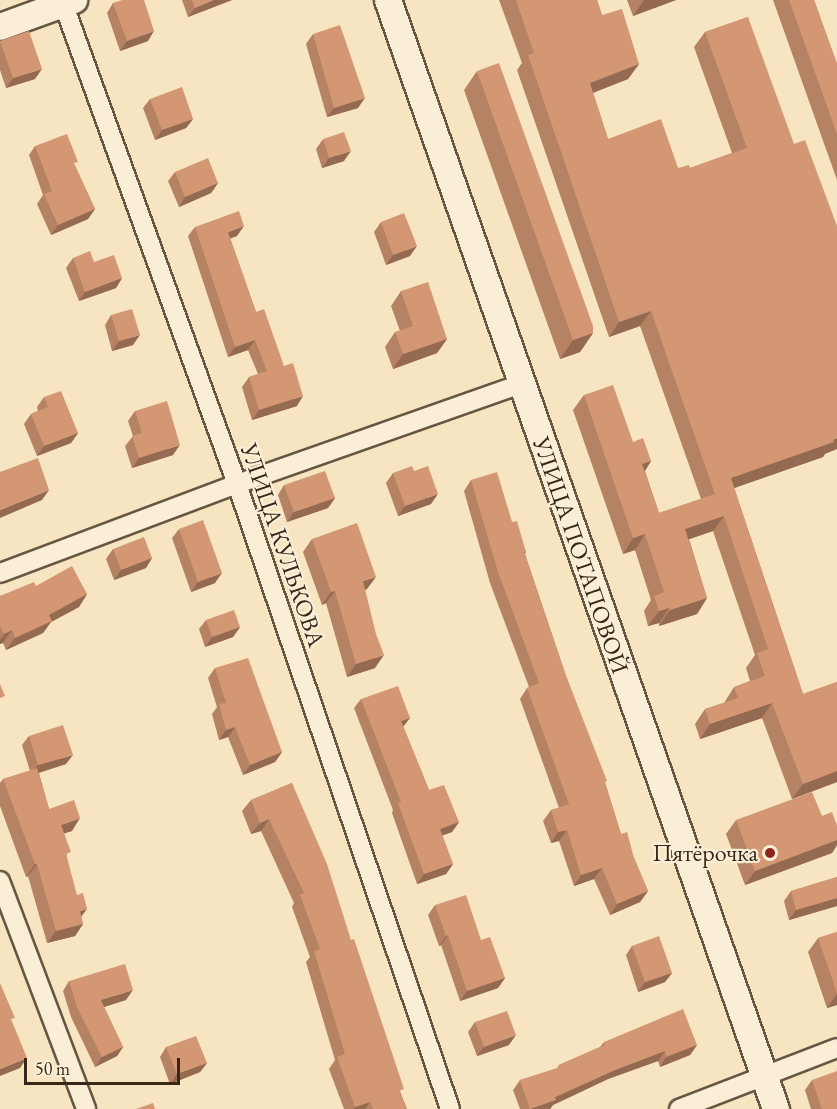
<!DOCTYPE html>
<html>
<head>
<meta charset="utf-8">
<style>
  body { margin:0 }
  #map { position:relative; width:837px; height:1109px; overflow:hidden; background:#f7e5c1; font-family:"EB Garamond",serif }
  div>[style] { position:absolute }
  .roads { filter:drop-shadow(2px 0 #665642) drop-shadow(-2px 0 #665642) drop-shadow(0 2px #665642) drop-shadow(0 -2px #665642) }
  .minor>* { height:18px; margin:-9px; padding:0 9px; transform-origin:9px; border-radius:9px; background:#faeed7 }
  .secondary>* { height:26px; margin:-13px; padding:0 13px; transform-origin:13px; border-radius:13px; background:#faeed7 }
  .wall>* { inset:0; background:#b58264 }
  .shaded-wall>* { inset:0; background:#946a51 }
  .building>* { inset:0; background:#d39774 }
  .dots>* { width:16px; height:16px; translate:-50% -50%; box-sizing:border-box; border:3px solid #faeed7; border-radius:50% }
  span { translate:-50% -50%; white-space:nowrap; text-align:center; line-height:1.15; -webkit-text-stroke:4.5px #faeed7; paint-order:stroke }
  .street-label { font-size:24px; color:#362718 }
  .poi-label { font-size:24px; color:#362718 }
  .right { translate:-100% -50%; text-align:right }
  .scale { position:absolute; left:24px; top:1058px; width:156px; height:27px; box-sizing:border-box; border:3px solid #362718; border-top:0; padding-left:8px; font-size:18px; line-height:21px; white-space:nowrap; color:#362718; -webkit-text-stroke:4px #faeed7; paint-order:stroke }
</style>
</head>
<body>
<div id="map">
  <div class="roads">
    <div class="minor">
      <div style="left:62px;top:0;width:515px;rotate:70.12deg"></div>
      <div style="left:237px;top:484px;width:660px;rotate:71.18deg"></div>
      <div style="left:0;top:573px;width:253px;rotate:-20.6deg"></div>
      <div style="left:237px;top:484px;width:301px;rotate:-19.4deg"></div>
      <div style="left:0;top:881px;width:244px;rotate:69.3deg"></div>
      <div style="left:679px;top:1109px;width:169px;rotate:-21.1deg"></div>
    </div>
    <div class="secondary">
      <div style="left:388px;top:0;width:1175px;rotate:70.72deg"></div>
      <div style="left:0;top:27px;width:79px;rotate:-20deg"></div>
    </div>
  </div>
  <div class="wall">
    <div style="clip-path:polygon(182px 0,232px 0,188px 17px)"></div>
    <div style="clip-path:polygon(499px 0,597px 0,602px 15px,639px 64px,628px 79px,593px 93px,608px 139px,678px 168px,690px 168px,732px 153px,694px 47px,705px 32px,748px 17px,825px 454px,823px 457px,734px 488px,803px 694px,837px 682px,837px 782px,792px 799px,762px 718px,700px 739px,695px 724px,705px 709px,724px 703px,734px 687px,750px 681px,746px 668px,755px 655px,713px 531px,689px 539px,707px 598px,697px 614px,659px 626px,659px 623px,648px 626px,644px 611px,651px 600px,635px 550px,623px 554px,573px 410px,584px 395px,651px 461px,645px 471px,659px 513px,701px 499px,640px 326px,609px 337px,517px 70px,522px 63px)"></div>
    <div style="clip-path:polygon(627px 0,676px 0,633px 16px)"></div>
    <div style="clip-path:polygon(773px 0,814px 0,837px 64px,837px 180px)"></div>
    <div style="clip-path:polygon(113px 3px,148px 41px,120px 51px,107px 13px)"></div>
    <div style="clip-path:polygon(313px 34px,358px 108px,327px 117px,306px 44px)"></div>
    <div style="clip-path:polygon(0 42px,35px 79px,6px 88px,0 70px)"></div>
    <div style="clip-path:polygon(477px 71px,593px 333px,580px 352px,560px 359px,464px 90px)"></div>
    <div style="clip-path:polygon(150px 99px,193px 119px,186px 128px,155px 140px,143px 108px)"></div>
    <div style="clip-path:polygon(323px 139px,344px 161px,322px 168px,316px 149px)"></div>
    <div style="clip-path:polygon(35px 146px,75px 166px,95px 209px,88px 219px,51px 235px,37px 204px,43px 195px,29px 155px)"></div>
    <div style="clip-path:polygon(175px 172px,218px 183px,211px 193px,179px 207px,168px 181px)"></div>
    <div style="clip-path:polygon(381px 222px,410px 256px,386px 265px,374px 232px)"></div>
    <div style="clip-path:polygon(195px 227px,237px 236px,230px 238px,256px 312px,297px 406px,252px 420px,242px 387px,249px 377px,258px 374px,248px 350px,228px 357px,188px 236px)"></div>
    <div style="clip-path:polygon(73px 258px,94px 262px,122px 278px,116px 288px,79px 301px,66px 268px)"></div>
    <div style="clip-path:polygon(401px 291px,447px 339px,437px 353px,393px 369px,385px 347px,395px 332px,400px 331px,391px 306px)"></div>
    <div style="clip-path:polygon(111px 315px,133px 345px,112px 351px,105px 325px)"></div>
    <div style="clip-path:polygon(44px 397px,78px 433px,71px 443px,37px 456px,24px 424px,31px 414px,38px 411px,37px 407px)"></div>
    <div style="clip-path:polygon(135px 411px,173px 455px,132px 468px,125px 446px,133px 436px,128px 421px)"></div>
    <div style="clip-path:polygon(414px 471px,431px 504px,398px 516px,386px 483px,393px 473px)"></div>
    <div style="clip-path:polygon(471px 480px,512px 522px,526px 552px,525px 554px,565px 673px,605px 783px,621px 834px,634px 858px,648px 891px,640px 902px,610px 915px,594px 879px,574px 886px,559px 841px,551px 843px,543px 821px,551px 810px,559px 808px,520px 699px,527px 688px,529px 687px,490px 583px,464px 491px)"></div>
    <div style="clip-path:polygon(284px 485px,335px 498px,328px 508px,287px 522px,278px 495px)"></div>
    <div style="clip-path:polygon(179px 529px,215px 583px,191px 592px,172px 538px)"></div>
    <div style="clip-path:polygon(312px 539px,367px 589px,365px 590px,375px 668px,347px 677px,326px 603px,322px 605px,303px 552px)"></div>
    <div style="clip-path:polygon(113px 549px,152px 558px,146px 568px,114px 580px,106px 559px)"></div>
    <div style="clip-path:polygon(36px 586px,87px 594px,79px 607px,51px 622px,43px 633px,6px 650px,3px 643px,0 644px,0 596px)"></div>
    <div style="clip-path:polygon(206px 620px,240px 627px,233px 637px,205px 647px,199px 629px)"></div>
    <div style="clip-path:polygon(215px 668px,282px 752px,275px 762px,243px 775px,228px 737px,219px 740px,212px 714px,217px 707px,208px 678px)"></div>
    <div style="clip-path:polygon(361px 699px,410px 718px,403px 726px,429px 790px,459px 822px,452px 832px,442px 835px,453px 864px,446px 874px,417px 884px,392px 813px,393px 810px,354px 708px)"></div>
    <div style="clip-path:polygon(29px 736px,66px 764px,39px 773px,49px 809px,72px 831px,64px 833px,67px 858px,83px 924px,75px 936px,47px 943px,28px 876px,26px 877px,0 806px,0 783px,3px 779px,30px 771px,22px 745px)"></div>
    <div style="clip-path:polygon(292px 783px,401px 1094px,407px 1109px,344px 1109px,329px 1069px,335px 1060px,306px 962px,310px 957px,292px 907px,294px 903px,261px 831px,251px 834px,242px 811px,251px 800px)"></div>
    <div style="clip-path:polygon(822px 816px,837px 826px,837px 845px,832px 853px,745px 885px,726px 834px,736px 820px)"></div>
    <div style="clip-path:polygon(837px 877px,837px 906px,789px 920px,784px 901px,791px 891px)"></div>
    <div style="clip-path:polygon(435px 905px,505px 978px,498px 988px,460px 1001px,441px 945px,439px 946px,428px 915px)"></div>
    <div style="clip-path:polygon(837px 932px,837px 1005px,827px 1008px,808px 952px,818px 938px)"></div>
    <div style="clip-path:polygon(632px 946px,672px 973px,665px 982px,638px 992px,626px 955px)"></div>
    <div style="clip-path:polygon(69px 981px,126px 1000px,104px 1007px,123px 1047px,117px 1056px,95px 1067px,71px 1017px,63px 991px)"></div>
    <div style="clip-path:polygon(475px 1022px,509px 1045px,477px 1056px,468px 1032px)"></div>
    <div style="clip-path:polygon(604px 1042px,697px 1045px,690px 1055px,660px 1067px,658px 1061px,608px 1079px,553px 1105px,550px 1109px,520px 1109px,513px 1090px,520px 1080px,557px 1069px,559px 1065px,600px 1047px)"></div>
    <div style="clip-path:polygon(166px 1047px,207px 1063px,200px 1072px,170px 1084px,160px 1057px)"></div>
    <div style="clip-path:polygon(812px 1080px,837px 1109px,811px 1109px,805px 1090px)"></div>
  </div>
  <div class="shaded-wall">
    <div style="clip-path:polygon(214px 0,232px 0,188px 17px,195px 8px)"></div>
    <div style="clip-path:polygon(644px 0,676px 0,633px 16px)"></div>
    <div style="clip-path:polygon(154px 31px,148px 41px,120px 51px,127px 41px)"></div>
    <div style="clip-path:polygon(639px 64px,628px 79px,579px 98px,590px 83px)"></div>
    <div style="clip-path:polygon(42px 69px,35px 79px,6px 88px,13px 78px)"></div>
    <div style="clip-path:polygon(365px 98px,358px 108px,327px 117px,334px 108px)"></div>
    <div style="clip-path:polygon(193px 119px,186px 128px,155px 140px,162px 130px)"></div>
    <div style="clip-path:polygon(351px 151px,344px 161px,322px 168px,329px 158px)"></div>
    <div style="clip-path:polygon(218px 183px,211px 193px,179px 207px,185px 197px)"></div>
    <div style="clip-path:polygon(95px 209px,88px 219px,51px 235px,58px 225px)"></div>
    <div style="clip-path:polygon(244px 226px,237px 236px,221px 242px,228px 232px)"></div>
    <div style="clip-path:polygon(417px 246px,410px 256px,386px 265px,393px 255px)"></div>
    <div style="clip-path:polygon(122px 278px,116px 288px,79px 301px,85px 292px)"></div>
    <div style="clip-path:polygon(651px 311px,640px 326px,609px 337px,619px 322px)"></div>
    <div style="clip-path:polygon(593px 333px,580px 352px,560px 359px,573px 340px)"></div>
    <div style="clip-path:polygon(140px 335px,133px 345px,112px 351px,119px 341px)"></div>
    <div style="clip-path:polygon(447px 339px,437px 353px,393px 369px,403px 354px)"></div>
    <div style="clip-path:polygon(255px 340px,248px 350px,228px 357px,235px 347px)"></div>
    <div style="clip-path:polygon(303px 396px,297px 406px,252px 420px,259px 410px)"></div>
    <div style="clip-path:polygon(78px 433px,71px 443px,37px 456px,44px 446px)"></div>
    <div style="clip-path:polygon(837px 438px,837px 449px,825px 454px,823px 457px,720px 493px,731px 478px)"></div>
    <div style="clip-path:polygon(180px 445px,173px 455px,132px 468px,139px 458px)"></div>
    <div style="clip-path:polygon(651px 461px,641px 477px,642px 464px)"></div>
    <div style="clip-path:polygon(49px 490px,42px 500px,0 518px,0 510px)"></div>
    <div style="clip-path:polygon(438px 494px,431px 504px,398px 516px,405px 506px)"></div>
    <div style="clip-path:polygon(335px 498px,328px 508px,287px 522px,294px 512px)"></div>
    <div style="clip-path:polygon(724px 516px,713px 531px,675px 544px,685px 529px)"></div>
    <div style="clip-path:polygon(645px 534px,635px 550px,623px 554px,633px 538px)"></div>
    <div style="clip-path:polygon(152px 558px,146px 568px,114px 580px,121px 570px)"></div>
    <div style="clip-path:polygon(222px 573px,215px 583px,191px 592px,198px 582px)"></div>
    <div style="clip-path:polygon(376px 577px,367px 589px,354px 594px,363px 581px)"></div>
    <div style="clip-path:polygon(335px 591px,326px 603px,322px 605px,331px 592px)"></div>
    <div style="clip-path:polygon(87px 594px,79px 607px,51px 622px,43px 633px,6px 650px,15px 638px,49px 615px)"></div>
    <div style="clip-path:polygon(707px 598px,697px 614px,659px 626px,670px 610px)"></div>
    <div style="clip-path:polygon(669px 608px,659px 623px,648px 626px,659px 611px)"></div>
    <div style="clip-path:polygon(240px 627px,233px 637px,205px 647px,212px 637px)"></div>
    <div style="clip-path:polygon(12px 630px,3px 643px,0 644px,0 640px,4px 634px)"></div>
    <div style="clip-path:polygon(384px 655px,375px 668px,347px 677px,356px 664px)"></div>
    <div style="clip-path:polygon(772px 703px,762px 718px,700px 739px,710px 724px)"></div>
    <div style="clip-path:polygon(410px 718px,403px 727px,401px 721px)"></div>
    <div style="clip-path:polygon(235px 727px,228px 737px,219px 740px,226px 730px)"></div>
    <div style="clip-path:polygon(282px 752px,275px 762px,243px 775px,250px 765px)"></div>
    <div style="clip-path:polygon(73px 755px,66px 764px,31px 775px,38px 765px)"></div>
    <div style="clip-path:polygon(837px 771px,837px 782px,792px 799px,803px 784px)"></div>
    <div style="clip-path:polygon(80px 818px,72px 831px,53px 837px,61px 825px)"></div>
    <div style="clip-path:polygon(269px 819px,261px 831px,251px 834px,260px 823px)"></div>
    <div style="clip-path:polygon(459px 822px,452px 832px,433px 839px,440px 829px)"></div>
    <div style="clip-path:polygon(567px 830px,559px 841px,551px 843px,558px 832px)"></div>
    <div style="clip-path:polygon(837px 840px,837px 845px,832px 853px,745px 885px,755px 871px)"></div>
    <div style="clip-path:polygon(35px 864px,37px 864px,28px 876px,26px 877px)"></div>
    <div style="clip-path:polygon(453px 864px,446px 874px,417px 884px,424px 874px)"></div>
    <div style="clip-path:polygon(602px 868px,594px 879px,574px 886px,581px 875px)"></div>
    <div style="clip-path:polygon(648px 891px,640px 902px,610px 915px,617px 904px)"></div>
    <div style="clip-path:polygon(837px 898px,837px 906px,789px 920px,796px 910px)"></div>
    <div style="clip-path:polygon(87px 909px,78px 921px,80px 911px)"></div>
    <div style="clip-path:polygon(83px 924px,75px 936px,47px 943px,56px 931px)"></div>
    <div style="clip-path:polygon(448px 935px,441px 945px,439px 946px,446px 936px)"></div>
    <div style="clip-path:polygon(672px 973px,665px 982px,638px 992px,645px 982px)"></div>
    <div style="clip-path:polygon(505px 978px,498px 988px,460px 1001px,467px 991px)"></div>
    <div style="clip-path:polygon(133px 990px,126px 1000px,94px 1010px,101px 1000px)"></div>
    <div style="clip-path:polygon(837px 994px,837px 1005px,827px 1008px)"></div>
    <div style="clip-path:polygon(516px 1035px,509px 1045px,477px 1056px,484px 1047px)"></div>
    <div style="clip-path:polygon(697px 1045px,690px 1055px,660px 1067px,666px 1057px)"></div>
    <div style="clip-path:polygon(123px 1047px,117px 1056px,95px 1067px,102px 1057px)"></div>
    <div style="clip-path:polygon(665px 1051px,658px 1061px,608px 1079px,553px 1105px,550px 1109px,530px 1109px,615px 1070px)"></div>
    <div style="clip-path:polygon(27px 1058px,20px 1068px,0 1076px,0 1069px)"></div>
    <div style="clip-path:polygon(207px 1063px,200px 1072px,170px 1084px,177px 1074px)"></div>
    <div style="clip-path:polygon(370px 1102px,365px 1109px,354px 1109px,355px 1107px)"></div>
  </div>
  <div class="building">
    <div style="clip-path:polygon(122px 0,144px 0,154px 31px,127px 41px,113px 3px)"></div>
    <div style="clip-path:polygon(192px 0,214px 0,195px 8px)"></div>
    <div style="clip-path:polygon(516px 0,597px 0,602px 15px,622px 9px,639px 64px,590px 83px,608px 139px,661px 119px,678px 168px,689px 165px,690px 168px,747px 148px,705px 32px,748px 17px,794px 144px,805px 140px,837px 226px,837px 438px,833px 440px,834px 442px,731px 478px,803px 694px,837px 682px,837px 771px,803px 784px,772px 703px,710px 724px,705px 709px,738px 698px,734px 687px,765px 676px,757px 653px,768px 649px,724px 516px,685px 529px,707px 598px,670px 610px,669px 608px,659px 611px,654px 596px,664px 592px,645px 534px,633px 538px,584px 395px,613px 385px,633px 442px,643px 438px,651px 461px,642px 464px,659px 513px,715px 494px,651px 311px,619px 322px,528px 55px,534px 53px)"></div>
    <div style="clip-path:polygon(789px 0,814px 0,837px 64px,837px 134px)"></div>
    <div style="clip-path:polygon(340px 25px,365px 98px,334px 108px,313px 34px)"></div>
    <div style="clip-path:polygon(29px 31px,42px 69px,13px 78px,0 41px)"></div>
    <div style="clip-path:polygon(499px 63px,593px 326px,593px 333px,573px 340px,477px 71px)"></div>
    <div style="clip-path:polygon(182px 87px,193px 119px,162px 130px,150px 99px)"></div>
    <div style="clip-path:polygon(344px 132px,351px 151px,329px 158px,323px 139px)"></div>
    <div style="clip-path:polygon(67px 134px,78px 162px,74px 163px,95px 209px,58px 225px,44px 194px,52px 191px,35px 146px)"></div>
    <div style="clip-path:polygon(208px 158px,218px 183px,185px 197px,175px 172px)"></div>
    <div style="clip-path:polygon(239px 211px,244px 226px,228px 232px,256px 312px,264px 309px,284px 366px,293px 363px,303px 396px,259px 410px,249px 377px,267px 371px,255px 340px,235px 347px,195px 227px)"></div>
    <div style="clip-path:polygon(404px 213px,417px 246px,393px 255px,381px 222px)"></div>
    <div style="clip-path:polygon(90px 251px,94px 262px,114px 255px,122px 278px,85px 292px,73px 258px)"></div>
    <div style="clip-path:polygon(428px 282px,447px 339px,403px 354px,395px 332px,413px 326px,401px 291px)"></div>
    <div style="clip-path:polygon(132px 309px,140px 335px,119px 341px,111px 315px)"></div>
    <div style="clip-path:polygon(61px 391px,78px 433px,44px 446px,31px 414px,48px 407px,44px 397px)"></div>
    <div style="clip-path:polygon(167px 401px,180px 445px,139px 458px,132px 436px,142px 433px,135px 411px)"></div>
    <div style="clip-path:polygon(38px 458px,49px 490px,0 510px,0 472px)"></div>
    <div style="clip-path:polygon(412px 466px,414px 471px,428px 466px,438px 494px,405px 506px,393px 473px)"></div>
    <div style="clip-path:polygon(325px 471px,335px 498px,294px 512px,284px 485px)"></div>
    <div style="clip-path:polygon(497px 472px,512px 522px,517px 521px,526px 552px,524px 552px,565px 673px,607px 781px,605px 782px,621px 834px,627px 832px,634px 858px,648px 891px,617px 904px,602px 868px,581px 875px,567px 830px,558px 832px,551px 810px,569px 804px,527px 688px,539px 683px,498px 572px,471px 480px)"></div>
    <div style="clip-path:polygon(203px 520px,222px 573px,198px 582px,179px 529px)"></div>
    <div style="clip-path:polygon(357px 523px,376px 577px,363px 581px,376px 634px,384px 655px,356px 664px,335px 591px,331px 592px,312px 539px)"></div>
    <div style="clip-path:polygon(144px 537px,152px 558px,121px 570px,113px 549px)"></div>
    <div style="clip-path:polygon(72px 566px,87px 594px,49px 615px,52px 621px,15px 638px,12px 630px,4px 634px,0 626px,0 596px,34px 582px,36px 586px)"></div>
    <div style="clip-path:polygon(234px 610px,240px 627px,212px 637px,206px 620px)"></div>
    <div style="clip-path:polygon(248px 658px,282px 752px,250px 765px,235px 727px,226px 730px,219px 704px,226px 703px,215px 668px)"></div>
    <div style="clip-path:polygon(0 684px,5px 696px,0 698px)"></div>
    <div style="clip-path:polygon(398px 686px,410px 718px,401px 721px,429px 790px,444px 785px,459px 822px,440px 829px,453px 864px,424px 874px,398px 803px,401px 802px,361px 699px)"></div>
    <div style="clip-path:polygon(63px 725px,73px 755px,38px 765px,29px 736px)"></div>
    <div style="clip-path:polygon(37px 768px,49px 809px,74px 800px,80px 818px,61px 825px,71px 852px,66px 854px,77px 895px,83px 893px,87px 909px,80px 911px,83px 924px,56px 931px,37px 864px,35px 864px,3px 779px)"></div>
    <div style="clip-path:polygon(292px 783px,327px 864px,351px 940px,354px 939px,404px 1089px,399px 1091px,407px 1109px,373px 1109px,370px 1102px,355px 1107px,337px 1057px,345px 1054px,314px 951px,320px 949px,300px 895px,304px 893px,269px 819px,260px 823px,251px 800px)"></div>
    <div style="clip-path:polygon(812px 792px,822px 816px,832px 812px,837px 826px,837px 840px,755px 871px,736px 820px)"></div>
    <div style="clip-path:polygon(837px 877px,837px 898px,796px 910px,791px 891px)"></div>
    <div style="clip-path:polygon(466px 895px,481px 940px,490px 937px,505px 978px,467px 991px,448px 935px,446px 936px,435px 905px)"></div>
    <div style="clip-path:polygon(837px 932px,837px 993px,818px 938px)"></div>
    <div style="clip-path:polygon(659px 936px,672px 973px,645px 982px,632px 946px)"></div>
    <div style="clip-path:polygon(125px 964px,133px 990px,101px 1000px,123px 1047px,102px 1057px,77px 1007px,69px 981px)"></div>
    <div style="clip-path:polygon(0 983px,15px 1018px,11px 1019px,27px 1058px,0 1069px)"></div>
    <div style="clip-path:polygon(683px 1009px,697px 1045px,666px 1057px,665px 1051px,615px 1070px,555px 1097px,556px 1100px,530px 1109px,520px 1080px,560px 1067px,559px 1065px,605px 1045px,604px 1042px)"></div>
    <div style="clip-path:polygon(507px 1011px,516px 1035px,484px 1047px,475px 1022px)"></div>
    <div style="clip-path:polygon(196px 1036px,207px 1063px,177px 1074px,166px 1047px)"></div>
    <div style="clip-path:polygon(837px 1071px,837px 1109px,822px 1109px,812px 1080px)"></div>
    <div style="clip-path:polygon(153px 1103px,155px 1109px,136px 1109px)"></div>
  </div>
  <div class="dots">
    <div style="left:770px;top:853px;background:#8f2418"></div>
  </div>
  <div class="street-label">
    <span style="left:283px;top:545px;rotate:71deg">УЛИЦА КУЛЬКОВА</span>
    <span style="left:581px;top:555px;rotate:71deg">УЛИЦА ПОТАПОВОЙ</span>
  </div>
  <div class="poi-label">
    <span class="right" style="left:758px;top:853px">Пятёрочка</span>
  </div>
  <div class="scale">50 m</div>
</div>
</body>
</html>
